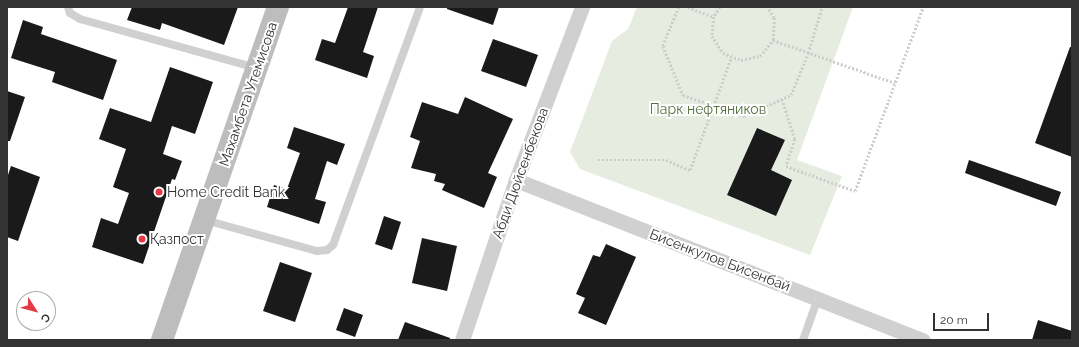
<!DOCTYPE html>
<html>
<head>
<meta charset="utf-8">
<style>
  body { margin:0 }
  #map { position:relative; width:1079px; height:347px; overflow:hidden; background:#fff; font-family:Raleway,sans-serif }
  div>[style] { position:absolute }
  .green>* { inset:0; background:#e6ecdf }
  .building>* { inset:0; background:#1a1a1a }
  .path>* { height:2.5px; margin-top:-1.25px; transform-origin:0; background:repeating-linear-gradient(90deg,#cdcdcd 0 2px,transparent 0 4px) }
  .lane>* { height:8px; margin:-4px; padding:0 4px; transform-origin:4px; border-radius:4px; background:#d0d0d0 }
  .street>* { height:15px; margin:-7.5px; padding:0 7.5px; transform-origin:7.5px; border-radius:7.5px; background:#d0d0d0 }
  .secondary>* { height:22px; margin:-11px; padding:0 11px; transform-origin:11px; border-radius:11px; background:#bdbdbd }
  .dots>* { width:11px; height:11px; translate:-50% -50%; box-sizing:border-box; border:2px solid #fff; border-radius:50% }
  span { translate:-50% -50%; white-space:nowrap; text-align:center; line-height:1.15; -webkit-text-stroke:4px #fff; paint-order:stroke }
  .street-label { font-size:14px; color:#333 }
  .park-label { font-size:14px; color:#56703f }
  .poi-label { font-size:14px; color:#333 }
  .left { translate:0 -50%; text-align:left }
  .frame { position:absolute; inset:0; border:8px solid #333; pointer-events:none }
  .north { position:absolute; left:16px; top:291px; width:40px; height:40px; box-sizing:border-box; background:#fff; border:1px solid #adadad; border-radius:50%; rotate:126deg; font-size:11px; font-weight:700; line-height:16px; text-align:center; color:#333 }
  .north::after { content:''; display:block; margin:auto; width:14px; height:18px; background:#e63946; clip-path:polygon(50% 0,100% 100%,50% 72%,0 100%) }
  .scale { position:absolute; left:933px; top:313px; width:56px; height:18px; box-sizing:border-box; border:2px solid #333; border-top:0; padding-left:5px; font-size:12px; line-height:14px; white-space:nowrap; color:#333; -webkit-text-stroke:3px #fff; paint-order:stroke }
</style>
</head>
<body>
<div id="map">
  <div class="green">
    <div style="clip-path:polygon(637px 7px,853px 7px,797px 160px,842px 176px,810px 255px,580px 169px,570px 152px,612px 41px,628px 29px)"></div>
  </div>
  <div class="building">
    <div style="clip-path:polygon(132px 7px,238px 7px,224px 45px,162px 23px,160px 30px,127px 20px)"></div>
    <div style="clip-path:polygon(348px 7px,378px 7px,363px 52px,374px 56px,367px 78px,315px 60px,322px 39px,335px 43px)"></div>
    <div style="clip-path:polygon(447px 7px,499px 7px,493px 25px,447px 9px)"></div>
    <div style="clip-path:polygon(23px 20px,43px 27px,41px 34px,117px 60px,103px 100px,52px 82px,55px 72px,11px 58px)"></div>
    <div style="clip-path:polygon(493px 39px,538px 55px,526px 87px,481px 71px)"></div>
    <div style="clip-path:polygon(1070px 47px,1072px 47px,1072px 157px,1035px 143px)"></div>
    <div style="clip-path:polygon(170px 67px,213px 82px,195px 134px,172px 126px,163px 154px,182px 161px,175px 180px,172px 179px,143px 264px,92px 247px,101px 218px,118px 224px,129px 193px,113px 187px,126px 149px,99px 139px,110px 108px,151px 122px)"></div>
    <div style="clip-path:polygon(7px 91px,25px 97px,10px 141px,7px 141px)"></div>
    <div style="clip-path:polygon(465px 97px,513px 119px,488px 173px,497px 177px,484px 208px,442px 190px,445px 184px,434px 181px,436px 174px,411px 168px,420px 141px,410px 137px,422px 102px,458px 114px)"></div>
    <div style="clip-path:polygon(294px 127px,345px 144px,337px 165px,327px 161px,315px 199px,326px 202px,319px 224px,267px 207px,274px 185px,287px 189px,300px 153px,287px 148px)"></div>
    <div style="clip-path:polygon(757px 128px,785px 140px,771px 170px,792px 180px,776px 216px,727px 195px)"></div>
    <div style="clip-path:polygon(969px 160px,1061px 192px,1056px 206px,965px 173px)"></div>
    <div style="clip-path:polygon(11px 166px,40px 177px,18px 241px,7px 237px,7px 178px)"></div>
    <div style="clip-path:polygon(384px 216px,401px 222px,392px 250px,375px 244px)"></div>
    <div style="clip-path:polygon(422px 238px,457px 246px,447px 291px,412px 283px)"></div>
    <div style="clip-path:polygon(606px 244px,636px 257px,606px 325px,578px 313px,585px 298px,576px 294px,593px 255px,600px 257px)"></div>
    <div style="clip-path:polygon(280px 262px,312px 273px,295px 322px,263px 311px)"></div>
    <div style="clip-path:polygon(344px 308px,363px 315px,355px 337px,336px 330px)"></div>
    <div style="clip-path:polygon(1038px 320px,1072px 331px,1072px 340px,1032px 340px)"></div>
    <div style="clip-path:polygon(405px 322px,450px 338px,450px 340px,398px 340px)"></div>
  </div>
  <div class="path">
    <div style="left:679px;top:7px;width:42px;rotate:112.3deg"></div>
    <div style="left:663px;top:46px;width:53px;rotate:67.8deg"></div>
    <div style="left:683px;top:95px;width:65px;rotate:19deg"></div>
    <div style="left:744px;top:116px;width:51px;rotate:-24.1deg"></div>
    <div style="left:791px;top:95px;width:45px;rotate:-68deg"></div>
    <div style="left:808px;top:53px;width:48px;rotate:-73.1deg"></div>
    <div style="left:688px;top:7px;width:28px;rotate:21deg"></div>
    <div style="left:720px;top:7px;width:12px;rotate:121deg"></div>
    <div style="left:714px;top:17px;width:19px;rotate:96deg"></div>
    <div style="left:712px;top:36px;width:20px;rotate:57deg"></div>
    <div style="left:723px;top:53px;width:19px;rotate:21deg"></div>
    <div style="left:741px;top:60px;width:19px;rotate:-12deg"></div>
    <div style="left:760px;top:56px;width:21px;rotate:-51deg"></div>
    <div style="left:773px;top:40px;width:22px;rotate:-87deg"></div>
    <div style="left:774px;top:18px;width:13px;rotate:-122deg"></div>
    <div style="left:773px;top:40px;width:129px;rotate:19.4deg"></div>
    <div style="left:782px;top:99px;width:42px;rotate:72deg"></div>
    <div style="left:795px;top:139px;width:28px;rotate:108deg"></div>
    <div style="left:786px;top:166px;width:73px;rotate:19.9deg"></div>
    <div style="left:855px;top:191px;width:196px;rotate:-69.7deg"></div>
    <div style="left:598px;top:160px;width:68px"></div>
    <div style="left:666px;top:160px;width:26px;rotate:23deg"></div>
    <div style="left:690px;top:170px;width:119px;rotate:-69.9deg"></div>
  </div>
  <div class="lane">
    <div style="left:68px;top:7px;width:6px;rotate:72deg"></div>
    <div style="left:70px;top:13px;width:12px;rotate:31deg"></div>
    <div style="left:80px;top:19px;width:184px;rotate:15.5deg"></div>
    <div style="left:205px;top:220px;width:116px;rotate:15.5deg"></div>
    <div style="left:317px;top:251px;width:10px;rotate:-6deg"></div>
    <div style="left:327px;top:250px;width:8px;rotate:-40deg"></div>
    <div style="left:333px;top:245px;width:253px;rotate:-69.9deg"></div>
    <div style="left:803px;top:340px;width:45px;rotate:-70.3deg"></div>
  </div>
  <div class="street">
    <div style="left:516px;top:180px;width:437px;rotate:21.5deg"></div>
    <div style="left:462px;top:340px;width:169px;rotate:-71.4deg"></div>
    <div style="left:516px;top:180px;width:185px;rotate:-69.1deg"></div>
  </div>
  <div class="secondary">
    <div style="left:162px;top:340px;width:353px;rotate:-70.8deg"></div>
  </div>
  <div class="dots">
    <div style="left:159px;top:192px;background:#e63946"></div>
    <div style="left:142px;top:239px;background:#e63946"></div>
  </div>
  <div class="street-label">
    <span style="left:248px;top:94px;rotate:-71deg">Махамбета Утемисова</span>
    <span style="left:520px;top:173px;rotate:-70deg">Абди Дюйсенбекова</span>
    <span style="left:720px;top:260px;rotate:21deg">Бисенкулов Бисенбай</span>
  </div>
  <div class="park-label">
    <span style="left:708px;top:109px">Парк нефтяников</span>
  </div>
  <div class="poi-label">
    <span class="left" style="left:167px;top:192px">Home Credit Bank</span>
    <span class="left" style="left:150px;top:239px">Қазпост</span>
  </div>
  <div class="frame"></div>
  <div class="north">С</div>
  <div class="scale">20 m</div>
</div>
</body>
</html>
